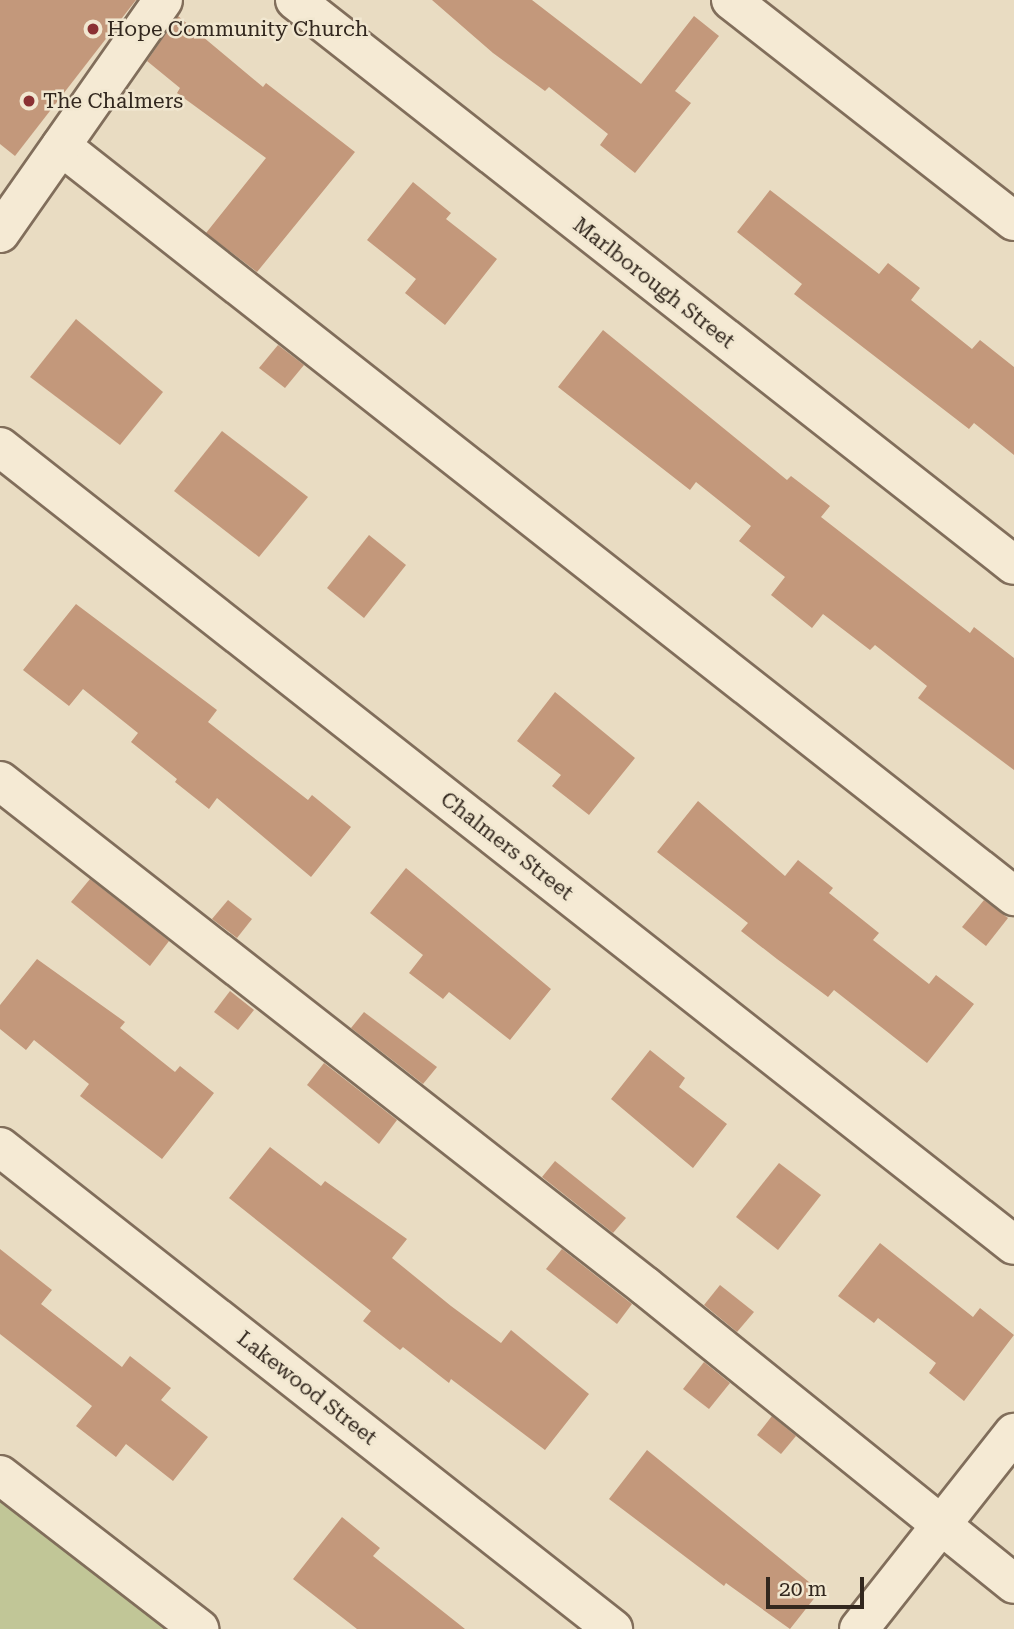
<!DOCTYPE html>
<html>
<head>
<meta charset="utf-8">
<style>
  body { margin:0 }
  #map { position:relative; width:1014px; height:1629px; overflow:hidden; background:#e9dcc2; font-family:"Roboto Serif",serif }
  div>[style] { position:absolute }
  .green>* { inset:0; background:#c1c697 }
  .building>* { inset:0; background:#c3987b }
  .roads { filter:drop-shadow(2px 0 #816e5b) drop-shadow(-2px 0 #816e5b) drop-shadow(0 2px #816e5b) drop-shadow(0 -2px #816e5b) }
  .minor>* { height:38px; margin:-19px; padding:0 19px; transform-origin:19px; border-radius:19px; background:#f5ead4 }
  .dots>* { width:19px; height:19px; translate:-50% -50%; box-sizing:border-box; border:4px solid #f1e7d0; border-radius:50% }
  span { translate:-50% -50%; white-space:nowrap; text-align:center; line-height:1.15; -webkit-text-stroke:5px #f1e7d0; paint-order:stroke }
  .poi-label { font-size:21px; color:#32271e }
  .left { translate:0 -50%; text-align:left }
  .street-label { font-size:21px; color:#32271e }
  .scale { position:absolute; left:766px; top:1577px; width:98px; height:32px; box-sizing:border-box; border:4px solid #32271e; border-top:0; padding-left:9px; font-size:21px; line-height:24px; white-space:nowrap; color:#32271e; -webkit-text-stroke:5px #f1e7d0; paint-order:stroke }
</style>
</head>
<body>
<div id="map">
  <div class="green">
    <div style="clip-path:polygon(0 1497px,173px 1629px,0 1629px)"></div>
  </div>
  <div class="building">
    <div style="clip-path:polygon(0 0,136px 0,15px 156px,0 144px)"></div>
    <div style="clip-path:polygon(432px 0,532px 0,641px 84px,694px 16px,719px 36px,675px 91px,691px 103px,635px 173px,600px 145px,608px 134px,549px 87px,545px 91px,493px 53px)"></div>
    <div style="clip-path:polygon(178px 16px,263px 87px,266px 83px,355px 152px,257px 272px,206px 233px,266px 158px,177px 93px,180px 88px,147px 61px)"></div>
    <div style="clip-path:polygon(413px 182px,451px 213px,446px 219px,497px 259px,445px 325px,405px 293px,416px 279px,367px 240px)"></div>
    <div style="clip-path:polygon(770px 190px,879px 274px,888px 263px,920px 288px,911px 300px,972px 349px,980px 340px,1014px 367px,1014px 455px,974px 423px,969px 429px,794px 294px,802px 284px,737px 232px)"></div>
    <div style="clip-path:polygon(76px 319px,163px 392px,120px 445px,30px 377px)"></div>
    <div style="clip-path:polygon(603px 330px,787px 480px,791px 476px,830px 506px,821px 517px,970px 633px,974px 627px,1014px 658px,1014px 770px,918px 698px,927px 686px,875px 645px,870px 650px,823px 614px,812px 628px,771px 595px,785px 577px,739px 541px,751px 526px,696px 482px,690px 490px,558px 387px)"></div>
    <div style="clip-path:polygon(278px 345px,304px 365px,285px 388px,259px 368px)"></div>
    <div style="clip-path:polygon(222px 431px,308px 497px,259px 557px,174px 491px)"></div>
    <div style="clip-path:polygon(369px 535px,406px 565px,364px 618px,327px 588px)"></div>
    <div style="clip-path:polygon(76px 604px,217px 710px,208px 722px,308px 800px,312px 795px,351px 827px,311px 877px,217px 798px,209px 809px,175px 782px,177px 779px,131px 742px,138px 733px,83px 689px,69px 706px,23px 670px)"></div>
    <div style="clip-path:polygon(555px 692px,635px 758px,589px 815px,552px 786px,561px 775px,517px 741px)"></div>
    <div style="clip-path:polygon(698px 801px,785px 876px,798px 860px,833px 888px,829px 893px,879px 933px,873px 940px,929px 984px,936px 975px,974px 1004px,927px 1063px,834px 990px,828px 997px,777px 959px,741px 931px,748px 923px,657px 852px)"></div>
    <div style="clip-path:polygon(406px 868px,551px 989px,510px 1040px,449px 992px,443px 999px,409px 973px,423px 955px,370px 913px)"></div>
    <div style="clip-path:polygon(90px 879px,169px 941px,150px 966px,71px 902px)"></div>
    <div style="clip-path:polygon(228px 900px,252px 919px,237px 938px,212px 919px)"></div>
    <div style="clip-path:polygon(984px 900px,1008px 918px,986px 946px,962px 927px)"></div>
    <div style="clip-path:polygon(37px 959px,125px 1022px,120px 1028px,175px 1072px,180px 1066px,214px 1093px,162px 1159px,80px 1096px,89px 1084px,34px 1040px,26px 1050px,0 1029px,0 1005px)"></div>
    <div style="clip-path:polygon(230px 991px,254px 1010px,238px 1030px,214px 1012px)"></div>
    <div style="clip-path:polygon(364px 1012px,437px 1067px,423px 1084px,351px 1028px)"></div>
    <div style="clip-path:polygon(650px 1050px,685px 1078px,679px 1087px,727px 1124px,693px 1168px,611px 1099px)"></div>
    <div style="clip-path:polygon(324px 1063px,397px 1120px,379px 1144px,307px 1085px)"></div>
    <div style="clip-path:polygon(270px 1147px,321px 1186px,325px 1181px,407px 1239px,392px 1258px,451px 1306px,501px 1343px,511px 1330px,589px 1394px,545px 1450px,451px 1379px,449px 1383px,403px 1347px,400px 1350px,363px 1321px,371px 1311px,229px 1198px)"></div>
    <div style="clip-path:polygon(555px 1161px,626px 1218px,613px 1233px,542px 1177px)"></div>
    <div style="clip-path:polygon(779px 1163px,821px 1195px,778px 1250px,736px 1217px)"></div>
    <div style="clip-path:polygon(880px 1243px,973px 1317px,980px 1308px,1014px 1335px,964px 1401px,929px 1373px,936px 1363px,878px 1318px,874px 1323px,838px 1296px)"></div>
    <div style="clip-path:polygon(0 1249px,52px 1290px,41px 1304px,122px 1367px,130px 1356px,171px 1388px,161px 1400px,208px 1437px,173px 1481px,126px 1444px,116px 1457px,76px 1426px,92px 1406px,0 1334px)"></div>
    <div style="clip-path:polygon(562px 1249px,632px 1304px,617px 1324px,546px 1269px)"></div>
    <div style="clip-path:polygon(720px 1285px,754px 1312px,737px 1332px,704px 1305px)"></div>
    <div style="clip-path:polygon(704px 1362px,730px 1383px,709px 1409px,683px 1389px)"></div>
    <div style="clip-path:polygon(772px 1416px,796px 1436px,781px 1454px,757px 1435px)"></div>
    <div style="clip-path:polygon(647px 1450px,820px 1591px,790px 1629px,726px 1583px,724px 1586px,609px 1499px)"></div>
    <div style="clip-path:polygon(342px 1517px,380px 1548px,373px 1556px,465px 1629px,357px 1629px,293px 1579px)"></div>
  </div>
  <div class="roads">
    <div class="minor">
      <div style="left:295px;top:0;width:914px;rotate:38.16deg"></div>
      <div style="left:731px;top:0;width:359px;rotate:38deg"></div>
      <div style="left:61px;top:146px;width:1213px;rotate:38.2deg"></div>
      <div style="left:0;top:233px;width:284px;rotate:-55deg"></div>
      <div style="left:0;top:447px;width:1290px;rotate:38.2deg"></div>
      <div style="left:0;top:781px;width:819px;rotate:38.06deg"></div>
      <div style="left:645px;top:1286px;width:474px;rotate:38.9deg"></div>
      <div style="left:0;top:1147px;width:780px;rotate:38.18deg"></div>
      <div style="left:0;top:1475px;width:252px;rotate:37.7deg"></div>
      <div style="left:859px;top:1629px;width:250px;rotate:-51.7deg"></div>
    </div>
  </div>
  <div class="dots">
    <div style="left:93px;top:29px;background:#8a3133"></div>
    <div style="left:29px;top:101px;background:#8a3133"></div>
  </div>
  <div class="poi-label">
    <span class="left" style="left:107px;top:29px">Hope Community Church</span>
    <span class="left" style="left:43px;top:101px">The Chalmers</span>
  </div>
  <div class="street-label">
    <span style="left:654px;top:283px;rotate:38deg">Marlborough Street</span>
    <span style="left:507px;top:846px;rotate:38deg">Chalmers Street</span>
    <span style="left:307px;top:1388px;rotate:38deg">Lakewood Street</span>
  </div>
  <div class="scale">20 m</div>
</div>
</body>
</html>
